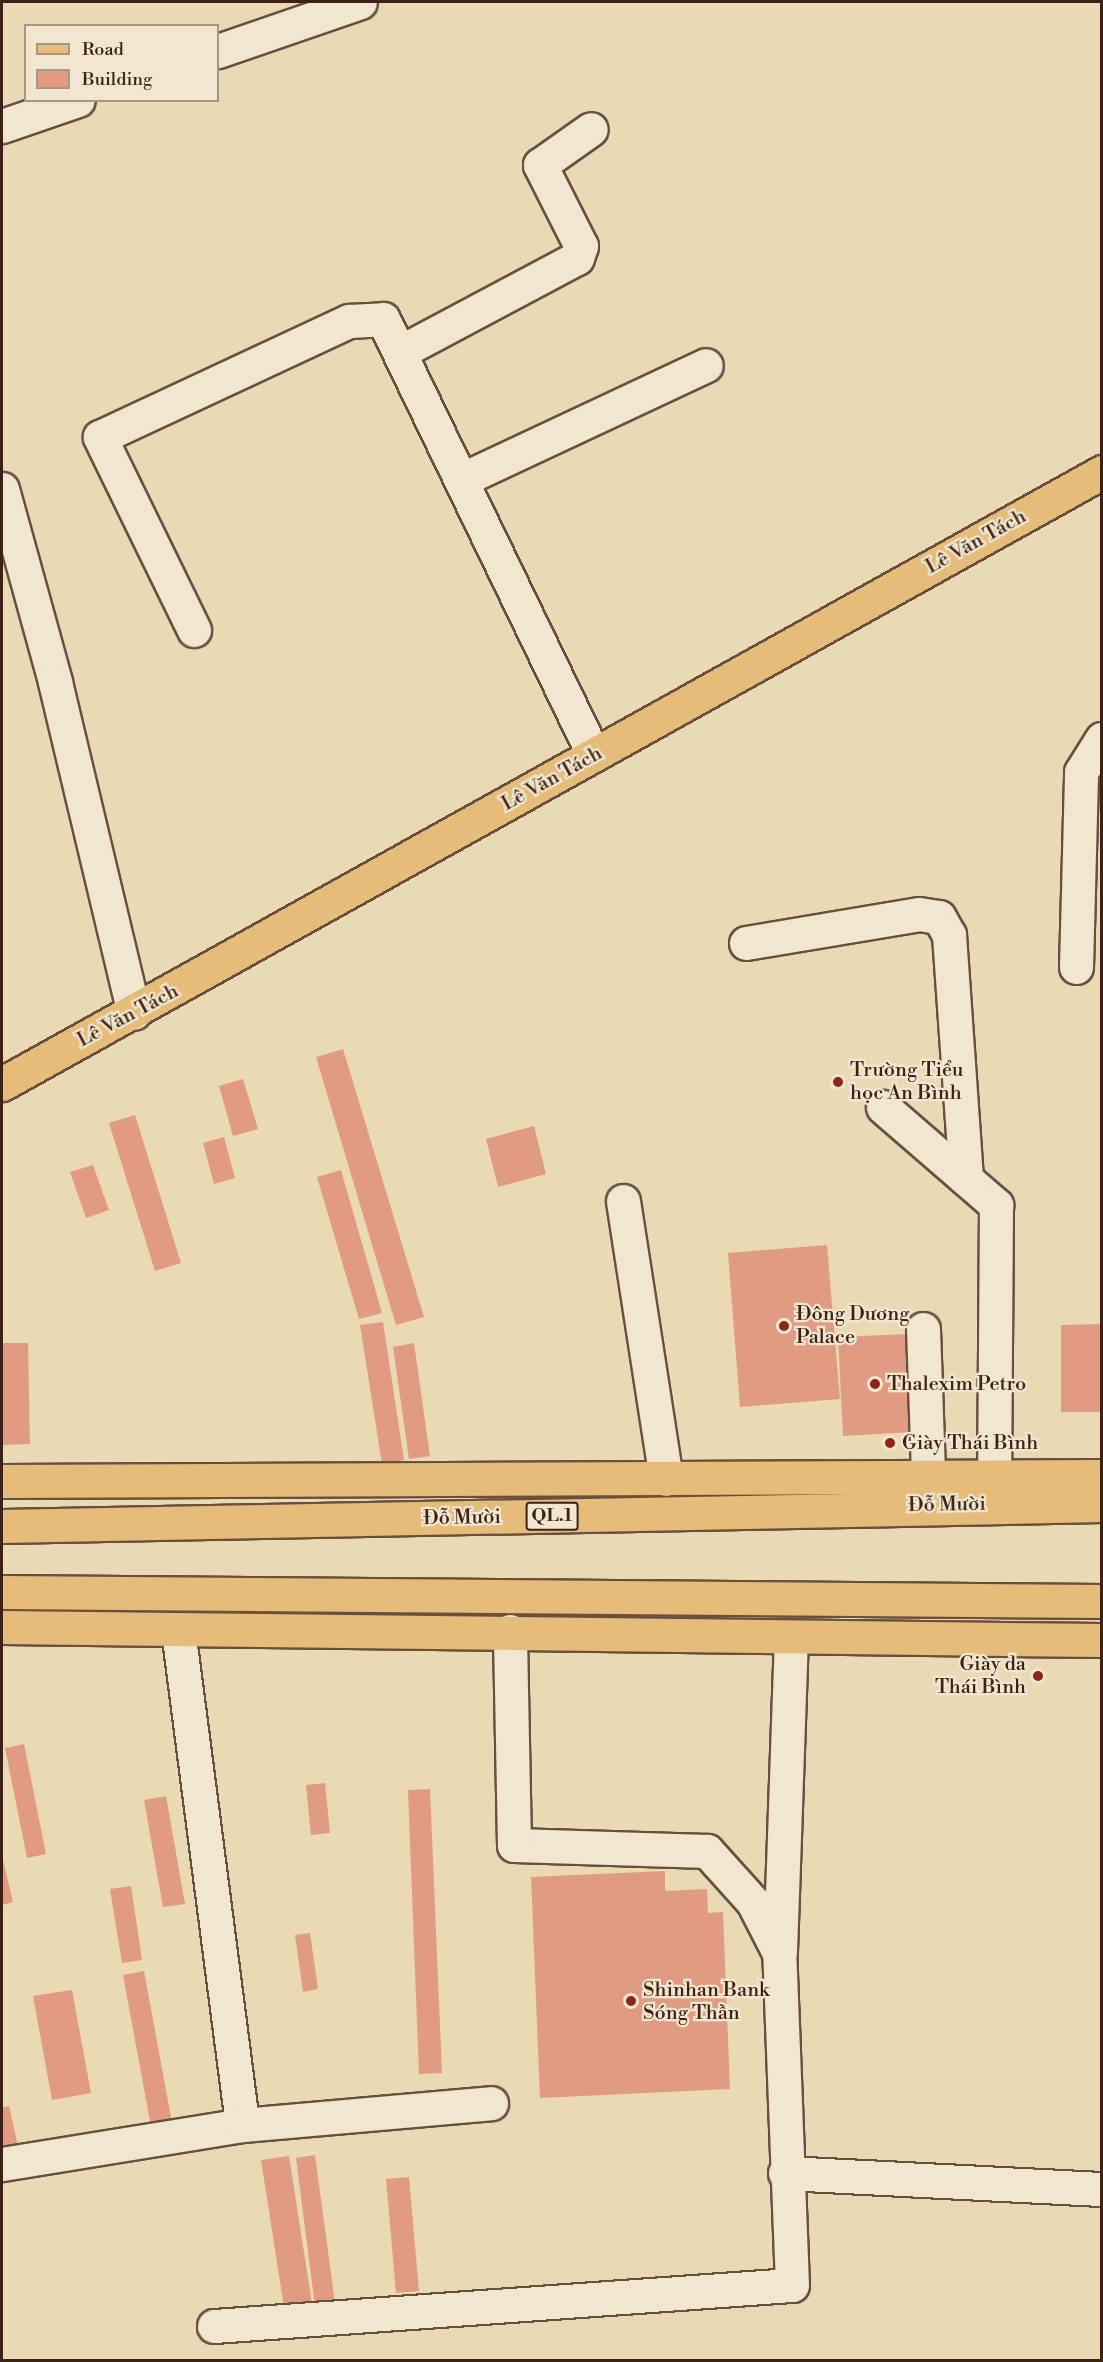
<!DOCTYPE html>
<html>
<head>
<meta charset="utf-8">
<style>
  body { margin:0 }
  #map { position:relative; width:1103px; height:2362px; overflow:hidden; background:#ead9b5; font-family:"Libre Bodoni",serif }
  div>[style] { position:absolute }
  .building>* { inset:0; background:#e19b82 }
  .roads { filter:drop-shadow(2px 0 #694f3e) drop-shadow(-2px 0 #694f3e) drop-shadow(0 2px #694f3e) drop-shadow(0 -2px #694f3e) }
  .minor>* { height:33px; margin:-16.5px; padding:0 16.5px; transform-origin:16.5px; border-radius:16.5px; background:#f1e6cf }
  .major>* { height:33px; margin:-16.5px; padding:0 16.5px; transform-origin:16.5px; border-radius:16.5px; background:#e5bc7a }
  .highway>* { height:33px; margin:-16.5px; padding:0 16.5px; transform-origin:16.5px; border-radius:16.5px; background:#e5bc7a }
  .dots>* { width:16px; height:16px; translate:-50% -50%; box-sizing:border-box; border:3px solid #f1e6cf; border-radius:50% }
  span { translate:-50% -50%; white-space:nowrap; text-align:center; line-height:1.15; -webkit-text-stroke:4.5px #f1e6cf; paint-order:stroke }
  .shield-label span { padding:2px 4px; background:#f1e6cf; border:2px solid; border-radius:4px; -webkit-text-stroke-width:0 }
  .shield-label { font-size:18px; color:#3e2116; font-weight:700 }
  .street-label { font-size:20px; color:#3e2116 }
  .poi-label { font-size:20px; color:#3e2116 }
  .left { translate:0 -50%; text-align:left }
  .right { translate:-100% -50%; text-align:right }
  .frame { position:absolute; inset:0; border:3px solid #3e2116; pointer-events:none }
  .legend { position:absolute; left:24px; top:24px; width:195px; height:78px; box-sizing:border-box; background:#f1e6cf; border:2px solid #a99785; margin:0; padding:8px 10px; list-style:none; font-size:18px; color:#3e2116 }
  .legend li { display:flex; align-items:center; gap:12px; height:30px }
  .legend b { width:30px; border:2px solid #a99785 }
</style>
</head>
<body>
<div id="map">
  <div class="building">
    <div style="clip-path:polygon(343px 1049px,424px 1317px,396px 1325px,316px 1057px)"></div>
    <div style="clip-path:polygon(243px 1079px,258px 1129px,233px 1136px,219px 1086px)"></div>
    <div style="clip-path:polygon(135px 1115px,181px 1263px,155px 1271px,109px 1123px)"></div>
    <div style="clip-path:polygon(534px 1126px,546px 1174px,498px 1187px,486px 1139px)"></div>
    <div style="clip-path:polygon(224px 1137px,235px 1178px,214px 1184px,203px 1143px)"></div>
    <div style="clip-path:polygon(93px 1165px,109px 1210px,86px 1218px,70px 1172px)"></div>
    <div style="clip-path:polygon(341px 1170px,382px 1313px,359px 1319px,317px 1177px)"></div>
    <div style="clip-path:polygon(827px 1245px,840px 1399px,740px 1407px,728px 1253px)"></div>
    <div style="clip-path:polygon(383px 1322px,404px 1460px,382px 1464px,360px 1325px)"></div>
    <div style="clip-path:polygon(1102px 1324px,1102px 1412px,1061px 1412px,1061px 1325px)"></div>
    <div style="clip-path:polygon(908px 1334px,913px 1432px,843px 1436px,838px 1337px)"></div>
    <div style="clip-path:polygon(2px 1343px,28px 1343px,30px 1444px,2px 1445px)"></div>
    <div style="clip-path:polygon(414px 1343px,430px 1456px,409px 1459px,393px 1347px)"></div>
    <div style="clip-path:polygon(24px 1744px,46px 1854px,27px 1858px,5px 1748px)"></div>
    <div style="clip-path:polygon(325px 1783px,330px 1833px,311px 1835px,306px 1785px)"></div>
    <div style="clip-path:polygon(430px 1789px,442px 2073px,419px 2074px,408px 1790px)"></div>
    <div style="clip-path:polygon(166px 1796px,185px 1904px,163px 1907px,144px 1800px)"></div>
    <div style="clip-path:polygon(2px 1856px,13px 1902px,2px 1905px)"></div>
    <div style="clip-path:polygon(665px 1871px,665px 1891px,707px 1889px,708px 1913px,723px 1912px,730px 2089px,540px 2098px,531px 1877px)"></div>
    <div style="clip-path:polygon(131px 1886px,142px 1960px,122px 1963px,110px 1889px)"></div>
    <div style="clip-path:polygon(310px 1933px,318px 1989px,303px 1992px,295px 1935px)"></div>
    <div style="clip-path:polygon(144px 1971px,173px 2128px,152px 2132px,123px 1975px)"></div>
    <div style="clip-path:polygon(72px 1990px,91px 2093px,52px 2100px,33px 1996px)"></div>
    <div style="clip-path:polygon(9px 2106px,18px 2146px,2px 2150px,2px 2108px)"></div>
    <div style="clip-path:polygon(315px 2155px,335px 2303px,315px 2306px,296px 2158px)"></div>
    <div style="clip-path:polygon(289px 2156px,313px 2310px,285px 2314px,261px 2160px)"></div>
    <div style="clip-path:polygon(409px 2177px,419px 2291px,396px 2293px,386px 2179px)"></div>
  </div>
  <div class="roads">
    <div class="minor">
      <div style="left:218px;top:51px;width:150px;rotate:-19deg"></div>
      <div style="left:2px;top:126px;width:80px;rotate:-18.9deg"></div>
      <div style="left:402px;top:351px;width:198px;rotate:-28deg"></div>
      <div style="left:577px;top:258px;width:13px;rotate:-72deg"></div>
      <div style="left:581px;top:246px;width:91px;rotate:-116.8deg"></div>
      <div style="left:540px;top:165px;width:62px;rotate:-35.2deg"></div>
      <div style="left:463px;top:479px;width:268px;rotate:-25.1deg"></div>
      <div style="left:2px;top:489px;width:200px;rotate:74.6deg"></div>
      <div style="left:55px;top:682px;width:340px;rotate:76.6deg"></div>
      <div style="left:194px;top:630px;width:215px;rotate:-116deg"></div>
      <div style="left:100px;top:437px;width:275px;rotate:-25deg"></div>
      <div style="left:349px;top:321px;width:34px;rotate:-3deg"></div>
      <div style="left:383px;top:319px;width:484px;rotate:64.2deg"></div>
      <div style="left:746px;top:943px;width:175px;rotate:-9.5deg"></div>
      <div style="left:919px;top:914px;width:20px;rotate:9deg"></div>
      <div style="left:939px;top:917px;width:21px;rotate:61deg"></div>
      <div style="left:949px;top:935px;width:244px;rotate:86deg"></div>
      <div style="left:1076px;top:967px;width:195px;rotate:-88.5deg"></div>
      <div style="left:1081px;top:772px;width:39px;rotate:-58deg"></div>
      <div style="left:883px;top:1107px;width:150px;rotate:40.9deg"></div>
      <div style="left:996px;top:1205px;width:299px;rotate:90.4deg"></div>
      <div style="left:623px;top:1201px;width:281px;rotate:81.2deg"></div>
      <div style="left:923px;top:1329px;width:176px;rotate:88deg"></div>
      <div style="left:178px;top:1630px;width:499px;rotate:82.6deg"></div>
      <div style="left:780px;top:1951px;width:313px;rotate:-88deg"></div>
      <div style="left:2px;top:2164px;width:243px;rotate:-9.2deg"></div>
      <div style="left:242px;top:2125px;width:250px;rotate:-5deg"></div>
      <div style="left:785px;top:2173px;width:317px;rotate:2.9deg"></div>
      <div style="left:214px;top:2326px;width:579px;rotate:-4.06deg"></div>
      <div style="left:792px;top:2285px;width:332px;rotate:-92.2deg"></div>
      <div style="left:779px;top:1953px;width:57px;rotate:-117deg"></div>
      <div style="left:753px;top:1902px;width:69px;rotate:-132deg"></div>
      <div style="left:707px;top:1851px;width:193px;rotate:-178.2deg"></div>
      <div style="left:514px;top:1845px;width:214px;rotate:-91.1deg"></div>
    </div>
    <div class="major">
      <div style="left:2px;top:1084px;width:1259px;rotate:-29.09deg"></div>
    </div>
    <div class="highway">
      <div style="left:2px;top:1481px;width:1100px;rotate:-0.26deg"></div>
      <div style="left:2px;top:1526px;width:1100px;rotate:-1.09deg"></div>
      <div style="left:2px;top:1592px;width:1100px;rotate:0.47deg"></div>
      <div style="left:2px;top:1627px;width:1100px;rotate:0.68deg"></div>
    </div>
  </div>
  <div class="dots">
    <div style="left:838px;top:1082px;background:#8f2418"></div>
    <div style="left:784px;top:1326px;background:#8f2418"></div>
    <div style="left:875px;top:1384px;background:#8f2418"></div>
    <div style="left:890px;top:1443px;background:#8f2418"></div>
    <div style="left:1038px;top:1676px;background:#8f2418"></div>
    <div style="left:631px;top:2001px;background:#8f2418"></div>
  </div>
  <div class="shield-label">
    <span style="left:552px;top:1516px">QL.1</span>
  </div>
  <div class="street-label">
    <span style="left:976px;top:542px;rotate:-29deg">Lê Văn Tách</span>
    <span style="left:552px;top:779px;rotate:-29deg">Lê Văn Tách</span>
    <span style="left:128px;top:1016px;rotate:-28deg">Lê Văn Tách</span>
    <span style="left:947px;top:1505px;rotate:-1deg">Đỗ Mười</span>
    <span style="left:462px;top:1518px;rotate:-1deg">Đỗ Mười</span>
  </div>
  <div class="poi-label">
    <span class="left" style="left:850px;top:1082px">Trường Tiểu<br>học An Bình</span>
    <span class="left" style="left:796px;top:1326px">Đông Dương<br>Palace</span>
    <span class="left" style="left:887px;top:1384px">Thalexim Petro</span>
    <span class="left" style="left:902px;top:1443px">Giày Thái Bình</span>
    <span class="right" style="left:1026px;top:1676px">Giày da<br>Thái Bình</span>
    <span class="left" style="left:643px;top:2002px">Shinhan Bank<br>Sóng Thần</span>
  </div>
  <div class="frame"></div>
  <ul class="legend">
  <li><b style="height:8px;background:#e5bc7a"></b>Road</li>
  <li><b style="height:16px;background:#e19b82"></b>Building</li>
  </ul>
</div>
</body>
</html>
